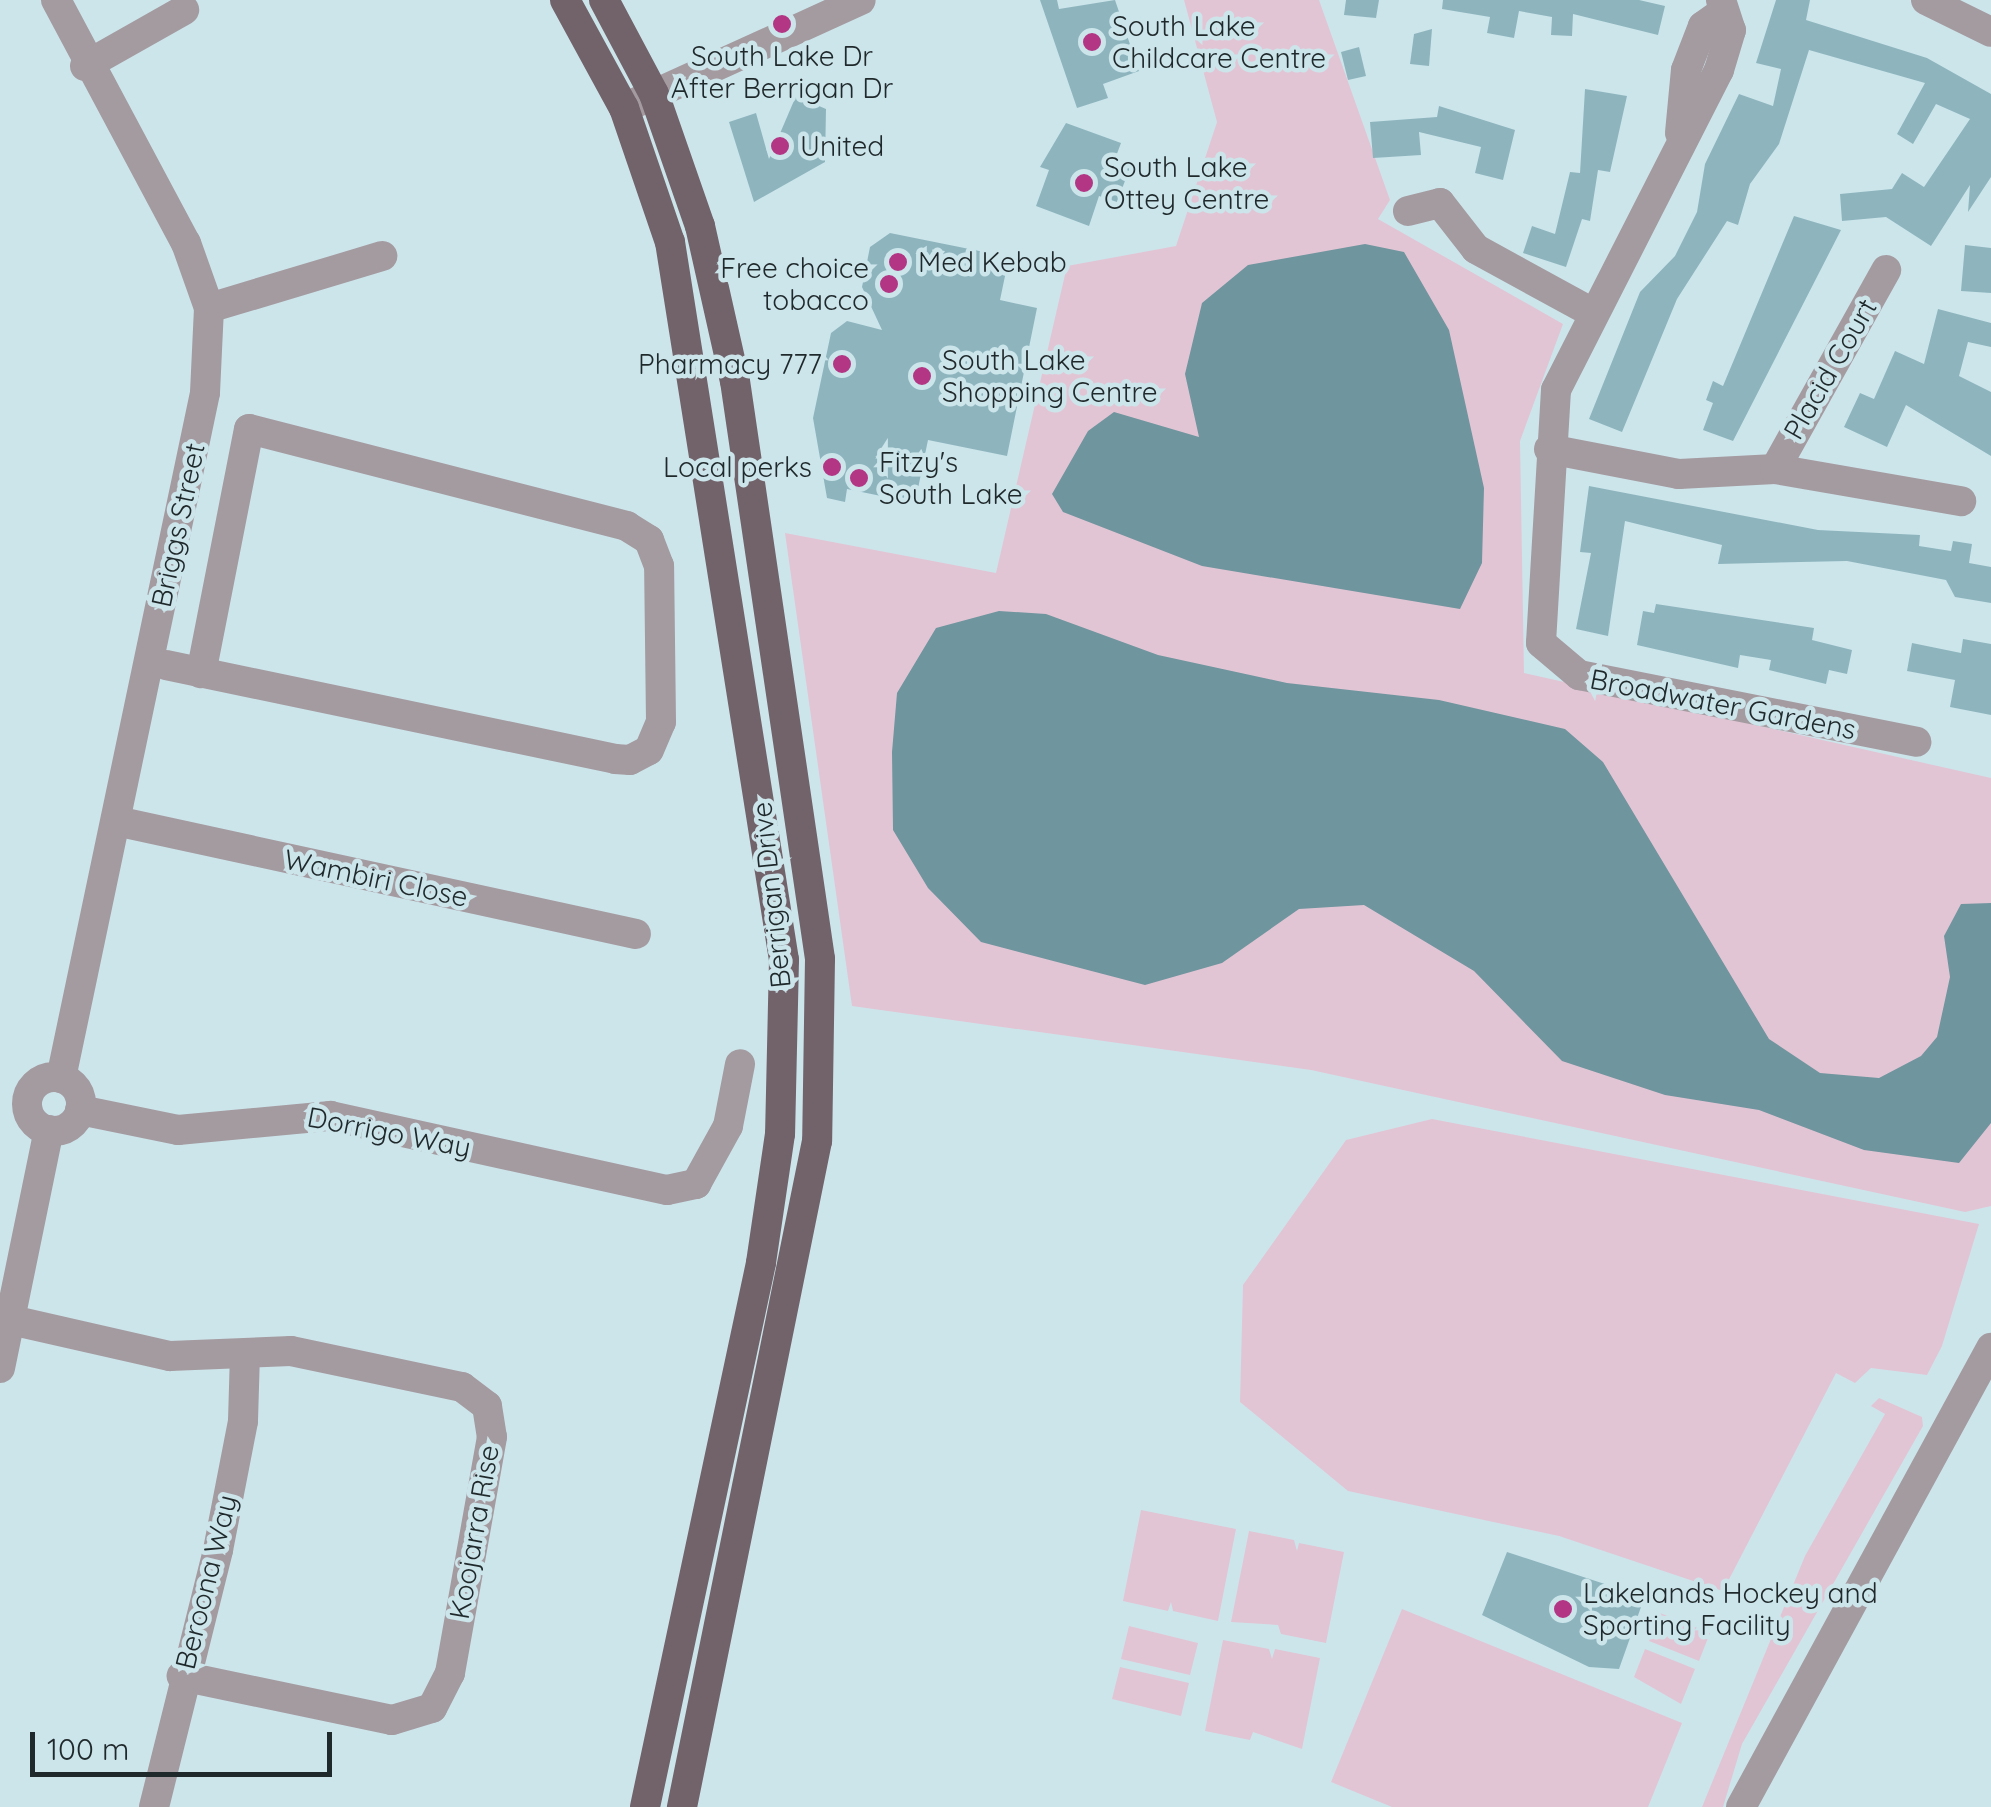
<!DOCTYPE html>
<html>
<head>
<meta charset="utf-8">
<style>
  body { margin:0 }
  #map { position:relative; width:1991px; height:1807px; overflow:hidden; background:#cce5eb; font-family:Quicksand,sans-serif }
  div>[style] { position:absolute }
  .green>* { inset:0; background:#e2c5d4 }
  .water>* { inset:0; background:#6f959e }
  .building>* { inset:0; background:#8eb5be }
  .minor>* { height:30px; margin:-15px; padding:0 15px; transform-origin:15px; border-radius:15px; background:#a49ba0 }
  .minor>.ring { margin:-15px; padding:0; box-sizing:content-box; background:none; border:30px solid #a49ba0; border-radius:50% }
  .major>* { height:30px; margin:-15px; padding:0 15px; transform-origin:15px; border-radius:15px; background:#72636b }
  .dots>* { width:28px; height:28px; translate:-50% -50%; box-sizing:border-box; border:5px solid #cce5eb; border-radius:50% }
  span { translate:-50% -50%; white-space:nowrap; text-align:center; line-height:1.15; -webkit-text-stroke:9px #cce5eb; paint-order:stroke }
  .poi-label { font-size:28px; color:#1f282a }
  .left { translate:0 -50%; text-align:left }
  .right { translate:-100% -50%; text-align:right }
  .street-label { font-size:28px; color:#1f282a }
  .scale { position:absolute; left:30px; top:1732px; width:302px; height:45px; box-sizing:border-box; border:5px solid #1f282a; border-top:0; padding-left:12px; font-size:30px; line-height:35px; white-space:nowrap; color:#1f282a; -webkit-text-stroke:8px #cce5eb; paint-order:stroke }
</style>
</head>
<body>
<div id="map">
  <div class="green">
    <div style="clip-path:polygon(1184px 0,1319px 0,1390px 200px,1378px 219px,1563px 324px,1520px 441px,1524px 673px,1991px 778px,1991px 1206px,1965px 1212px,1311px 1070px,852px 1006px,785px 533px,996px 573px,1067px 266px,1176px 246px,1217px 122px)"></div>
    <div style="clip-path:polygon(1432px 1119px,1979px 1224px,1942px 1346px,1927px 1375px,1871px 1368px,1855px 1383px,1836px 1373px,1723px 1591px,1559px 1536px,1348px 1491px,1240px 1402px,1243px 1285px,1346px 1140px)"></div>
    <div style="clip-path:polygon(1879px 1398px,1922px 1417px,1923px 1426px,1742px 1744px,1723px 1807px,1702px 1807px,1805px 1556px,1885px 1414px,1871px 1406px)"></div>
    <div style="clip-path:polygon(1141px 1510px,1236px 1529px,1218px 1621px,1173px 1611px,1171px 1602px,1168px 1611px,1123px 1601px)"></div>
    <div style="clip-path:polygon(1249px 1531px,1294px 1540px,1297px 1551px,1299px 1543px,1344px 1552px,1326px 1643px,1281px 1634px,1278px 1625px,1231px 1622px)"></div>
    <div style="clip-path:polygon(1402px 1609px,1682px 1723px,1648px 1807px,1392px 1807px,1331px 1782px)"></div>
    <div style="clip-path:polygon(1660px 1613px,1710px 1633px,1699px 1661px,1649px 1641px)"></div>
    <div style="clip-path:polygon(1129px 1626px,1198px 1643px,1190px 1675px,1121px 1659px)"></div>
    <div style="clip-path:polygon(1223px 1640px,1269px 1649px,1272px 1659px,1275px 1649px,1320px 1658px,1302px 1749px,1253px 1732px,1250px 1740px,1205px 1731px)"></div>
    <div style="clip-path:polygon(1645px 1649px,1695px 1669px,1681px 1704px,1634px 1677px)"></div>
    <div style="clip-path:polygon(1120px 1667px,1189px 1683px,1181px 1716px,1112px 1699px)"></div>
  </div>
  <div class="water">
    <div style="clip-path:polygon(1365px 244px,1404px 252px,1449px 330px,1484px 488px,1482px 563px,1460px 609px,1202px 566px,1063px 512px,1052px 494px,1088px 431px,1114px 412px,1199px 437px,1185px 374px,1202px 303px,1248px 265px)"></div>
    <div style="clip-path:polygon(999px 611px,1046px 614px,1158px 655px,1287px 683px,1439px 700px,1565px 729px,1603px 762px,1769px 1039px,1820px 1073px,1879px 1078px,1921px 1056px,1937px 1037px,1950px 977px,1944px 936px,1961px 904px,1991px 903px,1991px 1123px,1959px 1163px,1864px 1150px,1759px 1110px,1665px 1095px,1562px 1061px,1474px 971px,1364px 905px,1299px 909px,1222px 963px,1145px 985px,981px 942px,928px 888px,893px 830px,892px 752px,897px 693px,936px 628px)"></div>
  </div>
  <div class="building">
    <div style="clip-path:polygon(1040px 0,1057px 0,1059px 9px,1115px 0,1139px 71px,1103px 84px,1108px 98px,1077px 108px)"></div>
    <div style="clip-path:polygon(1346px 0,1379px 0,1376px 18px,1344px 15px)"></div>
    <div style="clip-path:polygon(1443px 0,1639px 0,1665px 6px,1658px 35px,1573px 14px,1572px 36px,1551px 35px,1552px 17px,1519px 11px,1514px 38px,1487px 33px,1490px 17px,1442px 9px)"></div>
    <div style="clip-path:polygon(1776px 0,1810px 0,1806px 20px,1927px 58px,1991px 94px,1991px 177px,1968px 212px,1970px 185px,1931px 246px,1886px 217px,1842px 221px,1840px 194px,1892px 189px,1902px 173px,1924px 187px,1970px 119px,1936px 104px,1913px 144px,1897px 134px,1925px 83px,1809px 50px,1779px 144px,1750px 184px,1738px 225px,1727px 221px,1677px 299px,1622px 432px,1589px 419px,1640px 292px,1675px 256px,1697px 212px,1705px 164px,1739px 94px,1773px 106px,1781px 69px,1756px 63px)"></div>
    <div style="clip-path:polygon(1432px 29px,1429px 66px,1410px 64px,1414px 34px)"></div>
    <div style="clip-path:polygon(1359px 47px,1366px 76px,1348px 80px,1341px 52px)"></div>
    <div style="clip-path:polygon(1585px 89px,1627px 96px,1610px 172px,1598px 170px,1590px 221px,1582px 219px,1566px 267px,1523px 253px,1532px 226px,1555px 234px,1570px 172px,1580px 173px)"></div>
    <div style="clip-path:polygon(796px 96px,826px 109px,825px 162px,754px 202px,729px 122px,756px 113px,769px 159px)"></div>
    <div style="clip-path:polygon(1439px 106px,1515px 130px,1503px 180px,1475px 173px,1481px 147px,1419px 132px,1421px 155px,1373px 158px,1370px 122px,1437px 117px)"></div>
    <div style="clip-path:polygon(1066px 123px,1121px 143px,1115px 159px,1131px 165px,1117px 202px,1099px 196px,1089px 226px,1036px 206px,1049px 170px,1040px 167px)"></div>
    <div style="clip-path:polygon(1794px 216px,1841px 230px,1733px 441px,1703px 430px,1713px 403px,1706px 400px,1713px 381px,1723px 386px)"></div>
    <div style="clip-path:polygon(890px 233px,1009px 257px,1000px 300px,1037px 308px,1007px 456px,928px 440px,915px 503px,847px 489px,845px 502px,827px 498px,813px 418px,831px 333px,847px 321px,882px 330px,862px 287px,870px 247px)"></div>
    <div style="clip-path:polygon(1965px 245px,1991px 248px,1991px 293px,1961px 291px)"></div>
    <div style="clip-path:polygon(1938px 309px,1991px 323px,1991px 347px,1968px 342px,1959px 376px,1991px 392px,1991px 456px,1906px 405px,1887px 447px,1844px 427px,1860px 393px,1874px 399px,1895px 351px,1924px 364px)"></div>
    <div style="clip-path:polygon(1589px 486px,1818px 530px,1920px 535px,1919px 546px,1951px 551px,1953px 541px,1972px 544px,1969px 563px,1991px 567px,1991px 603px,1955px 597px,1946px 580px,1847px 561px,1718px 564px,1722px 545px,1625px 521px,1608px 636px,1576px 629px,1591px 553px,1580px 552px)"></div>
    <div style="clip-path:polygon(1656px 604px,1814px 628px,1812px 640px,1852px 650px,1847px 674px,1829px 670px,1826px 684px,1769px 670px,1771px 660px,1740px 655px,1738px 668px,1637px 645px,1643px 611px,1654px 613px)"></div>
    <div style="clip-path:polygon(1963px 639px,1991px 644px,1991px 715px,1950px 707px,1955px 680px,1907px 671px,1912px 643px,1961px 653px)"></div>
    <div style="clip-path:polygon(1507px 1552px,1623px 1590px,1620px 1598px,1641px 1607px,1619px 1669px,1589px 1667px,1482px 1615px)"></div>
  </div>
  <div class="minor">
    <div style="left:56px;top:0;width:276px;rotate:61.9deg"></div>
    <div style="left:186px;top:243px;width:69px;rotate:70.5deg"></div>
    <div style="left:209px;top:308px;width:85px;rotate:92.7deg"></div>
    <div style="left:205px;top:393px;width:700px;rotate:101.87deg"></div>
    <div style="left:1721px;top:0;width:32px;rotate:72deg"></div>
    <div style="left:1731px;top:30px;width:42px;rotate:106.7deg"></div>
    <div style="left:1719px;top:70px;width:359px;rotate:117deg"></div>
    <div style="left:1556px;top:390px;width:253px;rotate:93.4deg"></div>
    <div style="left:1541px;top:643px;width:50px;rotate:40.1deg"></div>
    <div style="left:1579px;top:675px;width:344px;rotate:11.2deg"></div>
    <div style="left:1926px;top:0;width:72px;rotate:26.2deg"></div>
    <div style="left:85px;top:66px;width:114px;rotate:-29.5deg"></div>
    <div style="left:624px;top:108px;width:260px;rotate:-24.5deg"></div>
    <div style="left:1680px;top:133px;width:63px;rotate:-84.6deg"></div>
    <div style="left:1686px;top:70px;width:47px;rotate:-68.9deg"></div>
    <div style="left:1703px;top:26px;width:19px;rotate:-35deg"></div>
    <div style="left:1408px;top:211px;width:33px;rotate:-14deg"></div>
    <div style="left:1440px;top:203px;width:58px;rotate:52deg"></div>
    <div style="left:1476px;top:249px;width:131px;rotate:28.7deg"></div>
    <div style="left:209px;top:308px;width:181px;rotate:-16.7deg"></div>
    <div style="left:1549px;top:449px;width:132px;rotate:10.9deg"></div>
    <div style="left:1679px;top:474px;width:96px;rotate:-3deg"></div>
    <div style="left:1775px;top:469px;width:189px;rotate:9.8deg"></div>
    <div style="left:1775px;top:469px;width:228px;rotate:-60.8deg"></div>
    <div style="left:166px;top:665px;width:459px;rotate:11.8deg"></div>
    <div style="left:615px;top:759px;width:15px;rotate:4deg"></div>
    <div style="left:630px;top:760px;width:21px;rotate:-28deg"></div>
    <div style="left:649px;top:750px;width:30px;rotate:-67deg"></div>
    <div style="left:661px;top:722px;width:156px;rotate:-90.7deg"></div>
    <div style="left:659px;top:566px;width:28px;rotate:-111deg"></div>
    <div style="left:649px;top:540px;width:26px;rotate:-148deg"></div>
    <div style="left:627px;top:526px;width:390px;rotate:-165.6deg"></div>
    <div style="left:249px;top:429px;width:249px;rotate:101.1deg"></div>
    <div style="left:116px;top:821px;width:532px;rotate:12.26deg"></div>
    <div class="ring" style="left:27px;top:1077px;width:24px;height:24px"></div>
    <div style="left:80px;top:1110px;width:100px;rotate:11.5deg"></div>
    <div style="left:178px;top:1130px;width:153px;rotate:-5.3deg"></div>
    <div style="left:330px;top:1116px;width:345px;rotate:12.4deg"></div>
    <div style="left:667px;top:1190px;width:30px;rotate:-12deg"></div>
    <div style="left:696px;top:1184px;width:66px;rotate:-61.1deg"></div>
    <div style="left:728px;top:1126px;width:63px;rotate:-79deg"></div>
    <div style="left:11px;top:1320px;width:163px;rotate:12.8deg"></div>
    <div style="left:170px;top:1356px;width:121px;rotate:-2.4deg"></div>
    <div style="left:291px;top:1351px;width:175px;rotate:11.9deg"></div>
    <div style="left:462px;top:1387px;width:31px;rotate:37deg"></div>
    <div style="left:487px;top:1406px;width:31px;rotate:81deg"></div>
    <div style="left:492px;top:1437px;width:240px;rotate:100.1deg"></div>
    <div style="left:450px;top:1673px;width:39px;rotate:117deg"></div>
    <div style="left:432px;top:1708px;width:42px;rotate:163.3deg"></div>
    <div style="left:392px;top:1720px;width:215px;rotate:-168.2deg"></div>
    <div style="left:0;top:1368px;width:243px;rotate:-78.4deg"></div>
    <div style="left:154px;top:1807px;width:265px;rotate:-76deg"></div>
    <div style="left:218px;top:1550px;width:131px;rotate:-79deg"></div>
    <div style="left:243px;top:1421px;width:66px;rotate:-88.3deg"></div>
    <div style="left:1741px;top:1807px;width:523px;rotate:-61.42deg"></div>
  </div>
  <div class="major">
    <div style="left:565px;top:0;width:123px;rotate:61.4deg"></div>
    <div style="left:624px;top:108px;width:142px;rotate:71.1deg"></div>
    <div style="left:670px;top:242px;width:727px;rotate:80.98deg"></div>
    <div style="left:784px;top:960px;width:174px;rotate:91.3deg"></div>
    <div style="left:780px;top:1134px;width:130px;rotate:98.4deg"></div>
    <div style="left:761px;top:1263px;width:556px;rotate:102.04deg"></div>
    <div style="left:604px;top:0;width:106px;rotate:62deg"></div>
    <div style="left:654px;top:94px;width:140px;rotate:70.8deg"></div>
    <div style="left:700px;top:226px;width:159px;rotate:77.3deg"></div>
    <div style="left:735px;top:381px;width:584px;rotate:81.63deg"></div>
    <div style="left:820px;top:959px;width:182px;rotate:90.9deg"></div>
    <div style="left:817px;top:1141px;width:680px;rotate:101.46deg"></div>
  </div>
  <div class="dots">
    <div style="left:782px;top:24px;background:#b33685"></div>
    <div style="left:1092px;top:42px;background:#b33685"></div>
    <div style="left:780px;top:146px;background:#b33685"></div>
    <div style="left:1084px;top:183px;background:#b33685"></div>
    <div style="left:898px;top:262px;background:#b33685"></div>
    <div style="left:889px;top:284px;background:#b33685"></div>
    <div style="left:842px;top:364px;background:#b33685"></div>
    <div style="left:922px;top:376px;background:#b33685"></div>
    <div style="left:832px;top:467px;background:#b33685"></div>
    <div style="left:859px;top:478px;background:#b33685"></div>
    <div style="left:1563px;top:1609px;background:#b33685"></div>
  </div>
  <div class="poi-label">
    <span class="left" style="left:1112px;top:42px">South Lake<br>Childcare Centre</span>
    <span style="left:782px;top:72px">South Lake Dr<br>After Berrigan Dr</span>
    <span class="left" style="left:800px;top:146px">United</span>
    <span class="left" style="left:1104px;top:183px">South Lake<br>Ottey Centre</span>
    <span class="left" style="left:918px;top:262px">Med Kebab</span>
    <span class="right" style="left:869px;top:284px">Free choice<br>tobacco</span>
    <span class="left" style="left:942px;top:376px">South Lake<br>Shopping Centre</span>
    <span class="right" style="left:822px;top:364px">Pharmacy 777</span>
    <span class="left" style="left:879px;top:478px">Fitzy's<br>South Lake</span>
    <span class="right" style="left:812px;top:467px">Local perks</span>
    <span class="left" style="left:1583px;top:1609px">Lakelands Hockey and<br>Sporting Facility</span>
  </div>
  <div class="street-label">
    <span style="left:1830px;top:369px;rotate:-60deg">Placid Court</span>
    <span style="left:178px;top:525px;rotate:-78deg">Briggs Street</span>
    <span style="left:1723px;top:704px;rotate:11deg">Broadwater Gardens</span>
    <span style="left:376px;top:878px;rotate:12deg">Wambiri Close</span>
    <span style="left:771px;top:895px;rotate:-96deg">Berrigan Drive</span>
    <span style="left:389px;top:1132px;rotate:11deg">Dorrigo Way</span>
    <span style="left:474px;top:1532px;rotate:-80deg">Koojarra Rise</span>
    <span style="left:206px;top:1582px;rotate:-76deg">Beroona Way</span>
  </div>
  <div class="scale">100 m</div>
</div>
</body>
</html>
